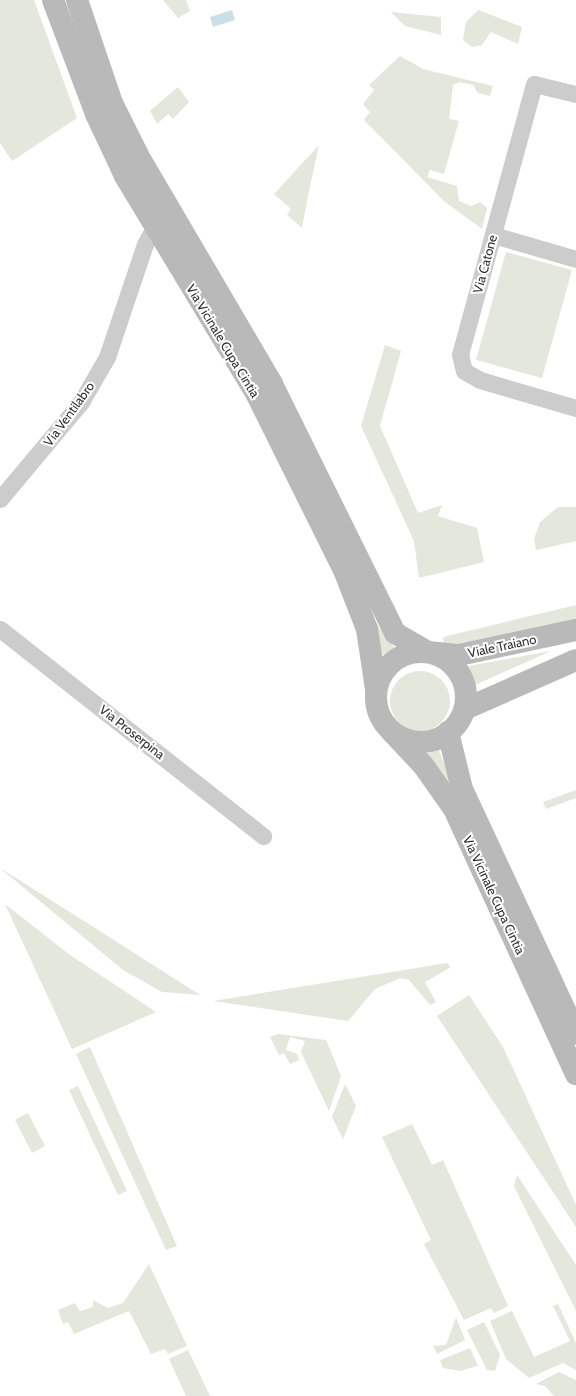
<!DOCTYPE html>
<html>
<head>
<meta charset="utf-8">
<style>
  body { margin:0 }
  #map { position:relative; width:576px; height:1396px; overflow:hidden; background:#fff; font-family:Cabin,sans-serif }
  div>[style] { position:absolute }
  .green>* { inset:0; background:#e4e7dc }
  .round { border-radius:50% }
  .water>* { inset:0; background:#cae0e6 }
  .minor>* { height:17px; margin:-8.5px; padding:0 8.5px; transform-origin:8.5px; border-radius:8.5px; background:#ccc }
  .secondary>* { height:22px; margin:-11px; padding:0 11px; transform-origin:11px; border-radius:11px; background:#b9b9b9 }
  .secondary>.ring { margin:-11px; padding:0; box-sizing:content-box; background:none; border:22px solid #b9b9b9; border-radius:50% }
  span { translate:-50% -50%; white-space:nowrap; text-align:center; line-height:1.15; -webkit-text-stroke:4px #fff; paint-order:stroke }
  .street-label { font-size:13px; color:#2f2f2f }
</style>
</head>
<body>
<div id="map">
  <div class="green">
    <div style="clip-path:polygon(0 0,34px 0,77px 118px,12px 161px,0 143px)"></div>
    <div style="clip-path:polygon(155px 0,186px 0,190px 11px,178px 18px,163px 0)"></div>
    <div style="clip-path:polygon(478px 10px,522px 27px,518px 44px,491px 32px,482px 45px,472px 47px,463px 40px,466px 22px)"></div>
    <div style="clip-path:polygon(391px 12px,441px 17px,441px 35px,405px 26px)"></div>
    <div style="clip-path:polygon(400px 56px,423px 69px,493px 86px,490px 96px,478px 93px,473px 85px,460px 82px,453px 85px,449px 119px,459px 121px,444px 174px,430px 170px,427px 177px,457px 186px,459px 201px,471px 206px,480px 202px,487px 208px,482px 229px,445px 202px,364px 120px,370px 112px,363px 104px,374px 90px,369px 85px)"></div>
    <div style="clip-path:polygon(178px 87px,189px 102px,173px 119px,168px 114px,157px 124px,150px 111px)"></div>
    <div style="clip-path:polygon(319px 145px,308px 196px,302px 228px,287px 215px,291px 209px,274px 194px)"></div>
    <div style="clip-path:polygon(506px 252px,572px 270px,542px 378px,476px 360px)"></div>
    <div style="clip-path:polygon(385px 345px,401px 351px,380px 426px,418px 513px,442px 505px,438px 516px,477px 528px,484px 562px,419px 578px,414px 541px,361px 426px)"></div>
    <div style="clip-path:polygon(558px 507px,576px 507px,576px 541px,536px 550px,534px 539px,540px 522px)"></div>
    <div style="clip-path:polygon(576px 605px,576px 621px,444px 647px,443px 637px)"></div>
    <div style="clip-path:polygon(374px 620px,396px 650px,380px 655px)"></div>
    <div style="clip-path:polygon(551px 651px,475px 685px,468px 666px)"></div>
    <div class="round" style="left:390px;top:671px;width:60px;height:60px"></div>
    <div style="clip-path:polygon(439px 750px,461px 808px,422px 755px)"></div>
    <div style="clip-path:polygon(576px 790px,576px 798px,546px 809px,543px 802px)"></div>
    <div style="clip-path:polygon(0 868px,103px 933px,200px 995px,162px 992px,123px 970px)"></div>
    <div style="clip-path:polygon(5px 904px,70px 955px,156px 1012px,72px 1049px)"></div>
    <div style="clip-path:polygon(447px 963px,451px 967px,425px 982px,436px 1002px,430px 1005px,409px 980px,400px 978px,375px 989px,348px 1021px,213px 1001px)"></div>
    <div style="clip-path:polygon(469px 995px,503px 1047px,576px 1205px,576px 1227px,437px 1016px)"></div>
    <div style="clip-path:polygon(278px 1034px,326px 1040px,341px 1076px,329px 1111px,301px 1052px,305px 1041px,290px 1037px,286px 1050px,297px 1054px,299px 1060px,290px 1064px,284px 1053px,279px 1055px,270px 1037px)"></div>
    <div style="clip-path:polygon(90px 1047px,177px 1246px,166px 1250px,76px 1054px)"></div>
    <div style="clip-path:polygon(345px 1084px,356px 1106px,343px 1139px,332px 1117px)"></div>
    <div style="clip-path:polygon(78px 1086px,127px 1191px,118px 1195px,69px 1090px)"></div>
    <div style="clip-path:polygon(28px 1113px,45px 1146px,32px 1153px,15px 1120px)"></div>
    <div style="clip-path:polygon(412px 1124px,432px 1165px,443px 1160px,508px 1306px,494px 1313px,491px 1308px,464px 1320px,424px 1244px,431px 1240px,382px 1137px)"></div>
    <div style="clip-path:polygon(517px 1175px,576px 1265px,576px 1311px,514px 1186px)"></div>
    <div style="clip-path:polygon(149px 1264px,187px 1346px,168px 1354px,165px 1349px,151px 1354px,129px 1311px,74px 1334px,68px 1322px,63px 1324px,58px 1310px,75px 1303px,80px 1311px,93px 1307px,93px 1300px,108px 1308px,123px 1303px)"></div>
    <div style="clip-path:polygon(558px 1304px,576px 1343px,576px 1370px,563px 1363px,529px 1378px,506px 1359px,490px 1321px,512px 1311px,534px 1357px,570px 1341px,553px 1306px)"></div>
    <div style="clip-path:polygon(456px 1317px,465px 1340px,437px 1354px,433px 1346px,446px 1345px)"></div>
    <div style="clip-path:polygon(484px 1322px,500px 1355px,495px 1371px,487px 1370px,467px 1330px)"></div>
    <div style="clip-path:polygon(470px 1348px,478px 1366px,460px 1371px,443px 1368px,440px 1360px)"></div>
    <div style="clip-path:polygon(188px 1350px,210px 1396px,186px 1396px,169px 1359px)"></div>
    <div style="clip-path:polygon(559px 1372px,576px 1380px,576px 1396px,554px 1396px,545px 1386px,536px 1384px)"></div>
  </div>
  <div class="water">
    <div style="clip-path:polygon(232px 10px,235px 20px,213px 27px,210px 17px)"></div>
  </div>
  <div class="minor">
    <div style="left:576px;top:94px;width:43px;rotate:-166.6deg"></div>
    <div style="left:534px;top:84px;width:280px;rotate:105.3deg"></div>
    <div style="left:460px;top:354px;width:17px;rotate:77deg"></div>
    <div style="left:464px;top:371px;width:18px;rotate:29deg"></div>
    <div style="left:480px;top:380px;width:100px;rotate:16.3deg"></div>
    <div style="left:493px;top:235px;width:86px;rotate:16.1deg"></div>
    <div style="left:0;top:499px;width:126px;rotate:-50.1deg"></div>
    <div style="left:81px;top:402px;width:52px;rotate:-60deg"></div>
    <div style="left:107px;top:357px;width:119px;rotate:-71.4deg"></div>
    <div style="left:145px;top:244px;width:18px;rotate:-61deg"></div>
    <div style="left:0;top:629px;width:335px;rotate:38.2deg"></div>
  </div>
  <div class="secondary">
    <div style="left:53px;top:0;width:122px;rotate:69.3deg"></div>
    <div style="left:96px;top:114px;width:68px;rotate:64.9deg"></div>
    <div style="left:125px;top:176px;width:253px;rotate:58.9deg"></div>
    <div style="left:256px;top:393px;width:198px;rotate:63.6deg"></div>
    <div style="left:344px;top:570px;width:63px;rotate:68.7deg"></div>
    <div style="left:367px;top:629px;width:61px;rotate:81.5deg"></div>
    <div style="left:77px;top:0;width:109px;rotate:71.2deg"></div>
    <div style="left:112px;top:103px;width:60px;rotate:63.4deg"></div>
    <div style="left:139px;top:157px;width:263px;rotate:59.6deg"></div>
    <div style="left:272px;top:384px;width:278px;rotate:63.7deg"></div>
    <div style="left:395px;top:633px;width:38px;rotate:30deg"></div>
    <div style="left:428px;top:652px;width:31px;rotate:6deg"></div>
    <div style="left:459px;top:655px;width:120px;rotate:-12.1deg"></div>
    <div class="ring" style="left:376px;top:652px;width:68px;height:68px"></div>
    <div style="left:465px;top:709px;width:121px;rotate:-23.8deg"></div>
    <div style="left:390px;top:730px;width:48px;rotate:46.7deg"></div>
    <div style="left:423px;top:765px;width:54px;rotate:54.8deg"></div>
    <div style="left:454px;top:809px;width:292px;rotate:65.3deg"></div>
    <div style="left:448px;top:732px;width:59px;rotate:76.2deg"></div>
    <div style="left:462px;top:789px;width:270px;rotate:65deg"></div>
  </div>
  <div class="street-label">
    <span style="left:485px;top:264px;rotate:-75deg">Via Catone</span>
    <span style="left:223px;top:341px;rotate:59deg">Via Vicinale Cupa Cintia</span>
    <span style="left:69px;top:414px;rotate:-54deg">Via Ventilabro</span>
    <span style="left:502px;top:646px;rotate:-12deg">Viale Traiano</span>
    <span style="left:132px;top:732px;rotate:38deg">Via Proserpina</span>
    <span style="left:494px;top:895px;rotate:65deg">Via Vicinale Cupa Cintia</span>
  </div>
</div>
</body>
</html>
